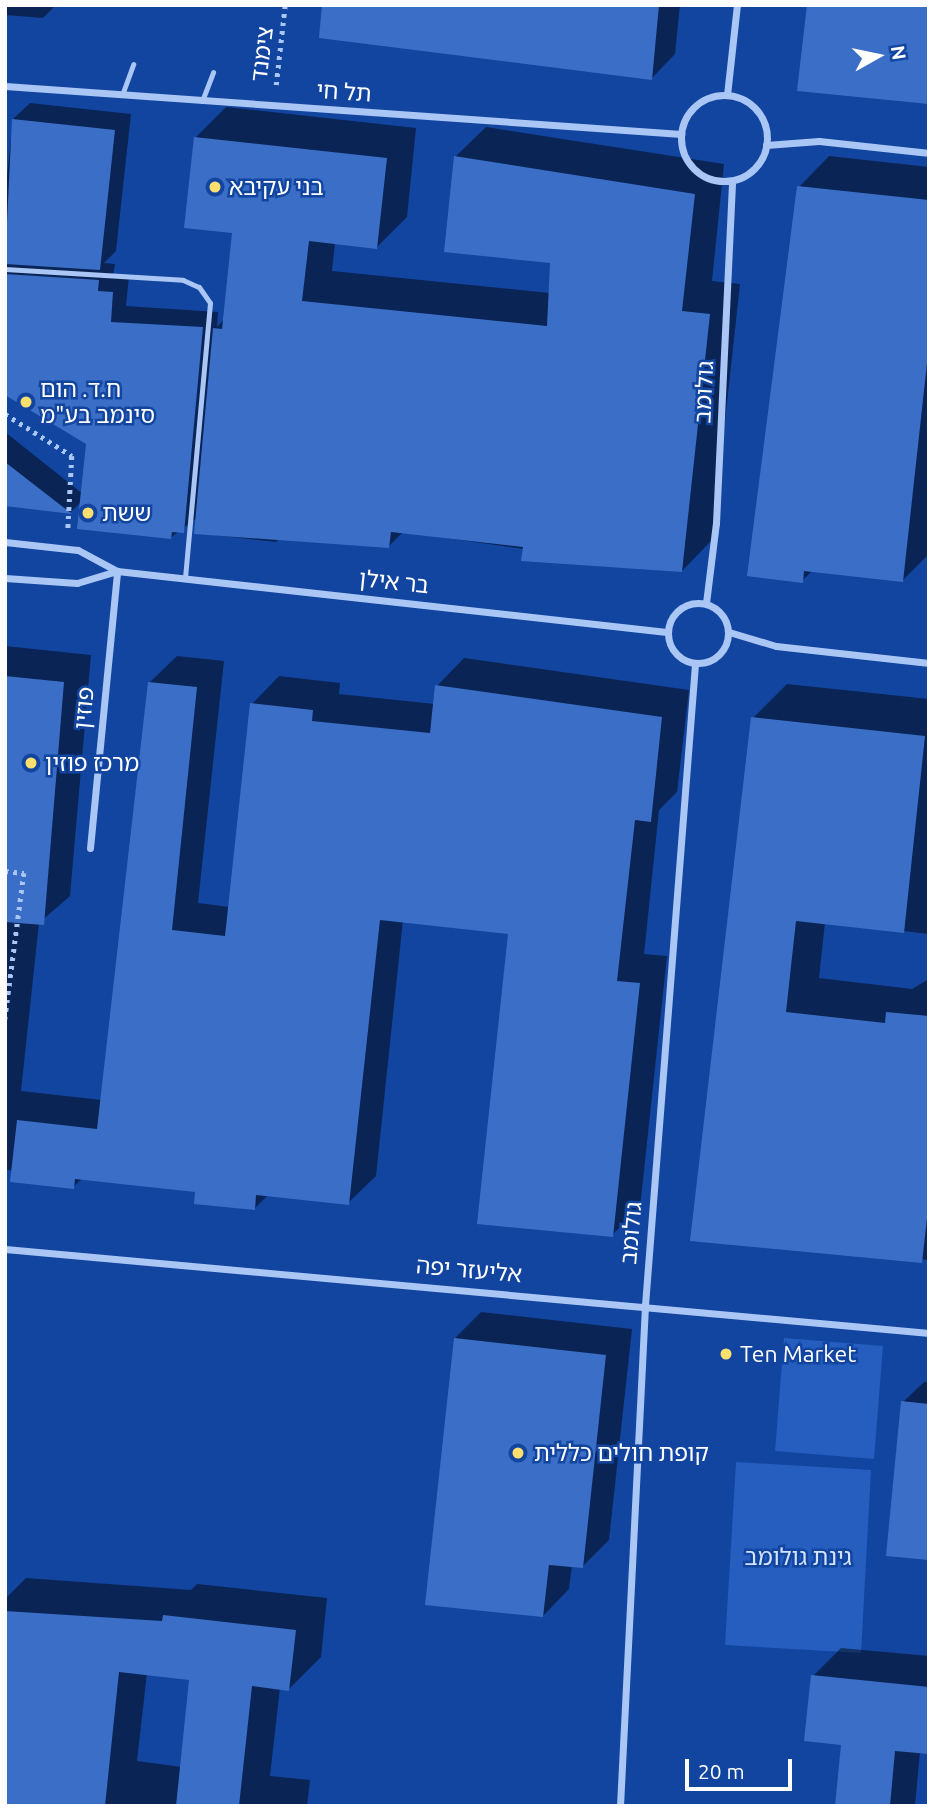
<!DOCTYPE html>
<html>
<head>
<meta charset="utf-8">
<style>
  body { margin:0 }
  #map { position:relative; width:934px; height:1811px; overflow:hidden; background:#1245a0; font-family:Ubuntu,"Noto Sans Hebrew",sans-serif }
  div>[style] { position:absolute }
  .green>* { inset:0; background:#255ebe }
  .shadow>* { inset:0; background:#0007 }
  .building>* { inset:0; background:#3b6fc7 }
  .path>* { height:4.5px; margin-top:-2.25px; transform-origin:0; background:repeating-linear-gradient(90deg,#aac6f5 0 3.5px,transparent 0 8.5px) }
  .service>* { height:5px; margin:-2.5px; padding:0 2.5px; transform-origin:2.5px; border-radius:2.5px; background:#aac6f5 }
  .minor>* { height:7px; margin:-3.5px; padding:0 3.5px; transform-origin:3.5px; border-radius:3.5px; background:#aac6f5 }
  .minor>.ring { margin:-3.5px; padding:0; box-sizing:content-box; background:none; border:7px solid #aac6f5; border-radius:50% }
  .dots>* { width:19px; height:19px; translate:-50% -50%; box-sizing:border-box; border:4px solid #1245a0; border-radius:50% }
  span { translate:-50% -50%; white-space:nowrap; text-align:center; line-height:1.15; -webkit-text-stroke:5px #1245a0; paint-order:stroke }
  .street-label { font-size:23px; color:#fff }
  .poi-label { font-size:23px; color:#fff }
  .left { translate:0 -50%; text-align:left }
  .park-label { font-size:23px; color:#d3e3fe }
  .frame { position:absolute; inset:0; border:7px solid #fff; pointer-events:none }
  .north { position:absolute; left:843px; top:21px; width:70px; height:70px; -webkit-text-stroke:5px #1245a0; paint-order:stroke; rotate:81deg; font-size:19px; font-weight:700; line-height:28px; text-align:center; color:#fff }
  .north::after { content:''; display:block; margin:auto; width:24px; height:32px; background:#fff; clip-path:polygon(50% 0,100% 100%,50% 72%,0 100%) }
  .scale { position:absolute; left:685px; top:1759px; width:107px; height:32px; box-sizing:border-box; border:4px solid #fff; border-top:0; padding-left:9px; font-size:21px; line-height:24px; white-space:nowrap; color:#fff; -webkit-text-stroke:5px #1245a0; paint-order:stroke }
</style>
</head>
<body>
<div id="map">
  <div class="green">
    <div style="clip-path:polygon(784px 1338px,883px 1346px,874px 1459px,775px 1451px)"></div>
    <div style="clip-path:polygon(736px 1462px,871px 1470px,861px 1653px,725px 1645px)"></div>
  </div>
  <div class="shadow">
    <div style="clip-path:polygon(5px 5px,56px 5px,43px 18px,5px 15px)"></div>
    <div style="clip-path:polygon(324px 5px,680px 5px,675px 54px,651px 79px)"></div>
    <div style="clip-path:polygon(30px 103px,131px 114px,116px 251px,104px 263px,115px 264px,113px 275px,129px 276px,126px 306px,218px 312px,217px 327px,224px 319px,234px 231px,196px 137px,226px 107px,416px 128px,407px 217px,377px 247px,335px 242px,332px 271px,550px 293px,552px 261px,455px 157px,486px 127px,724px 164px,712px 281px,740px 284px,712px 540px,682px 571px,403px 532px,389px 546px,283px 534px,276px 542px,196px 533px,198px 517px,170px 538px,82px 501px,71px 512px,5px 504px,5px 432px,83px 494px,88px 443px,5px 393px,5px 196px,13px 119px)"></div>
    <div style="clip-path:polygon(829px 156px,929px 167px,929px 554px,903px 580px,813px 570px,802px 581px,799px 187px)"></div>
    <div style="clip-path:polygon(5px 646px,91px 655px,70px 896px,39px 923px,21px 1091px,102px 1100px,149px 683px,177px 656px,224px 661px,198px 903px,230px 907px,252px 704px,279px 676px,340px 683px,339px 694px,435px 704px,437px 686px,464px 658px,689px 690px,677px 792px,659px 810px,644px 954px,667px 956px,640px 1208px,612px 1235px,510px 932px,403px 920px,376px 1176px,348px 1203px,268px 1195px,254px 1209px,197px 1190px,83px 1178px,73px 1187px,5px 1169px)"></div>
    <div style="clip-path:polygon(787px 684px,929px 699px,929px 934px,825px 922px,819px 978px,912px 989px,929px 979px,929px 1260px,692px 1239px,753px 718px)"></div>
    <div style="clip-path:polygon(481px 1312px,632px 1329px,609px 1540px,583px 1566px,572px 1565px,569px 1589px,543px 1616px,455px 1338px)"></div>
    <div style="clip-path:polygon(924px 1382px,929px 1382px,929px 1559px,903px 1402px)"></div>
    <div style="clip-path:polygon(evenodd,26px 1578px,191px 1590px,197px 1584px,327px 1598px,321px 1657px,289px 1689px,280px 1688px,270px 1776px,310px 1780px,307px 1806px,5px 1806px,5px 1599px,26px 1578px,147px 1673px,191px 1678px,182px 1767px,137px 1761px,147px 1673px)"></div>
    <div style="clip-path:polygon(841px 1648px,929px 1656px,929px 1753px,920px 1752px,915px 1806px,837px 1806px,843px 1744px,813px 1676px)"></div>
  </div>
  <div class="building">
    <div style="clip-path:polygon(322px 5px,659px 5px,652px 80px,319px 38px)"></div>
    <div style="clip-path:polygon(807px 5px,929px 5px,929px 104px,797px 91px)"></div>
    <div style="clip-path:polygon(12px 119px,115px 130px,100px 270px,5px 264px)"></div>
    <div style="clip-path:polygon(194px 137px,387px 158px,377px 249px,309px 241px,302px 301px,547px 326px,550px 263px,444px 252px,454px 156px,695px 194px,682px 311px,710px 314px,682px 572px,521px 561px,523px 547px,391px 532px,389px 548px,194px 534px,213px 328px,222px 329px,232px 233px,184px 228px)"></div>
    <div style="clip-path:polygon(797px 186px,929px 200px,929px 345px,903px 582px,804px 571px,803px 583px,747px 576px)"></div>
    <div style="clip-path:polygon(5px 274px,99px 280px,98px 291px,113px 292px,111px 322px,203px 327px,184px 533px,172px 532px,171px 539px,77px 529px,86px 444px,5px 395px)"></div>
    <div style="clip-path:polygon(5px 462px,72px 514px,5px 506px)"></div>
    <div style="clip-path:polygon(5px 676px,64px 682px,44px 925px,5px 922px)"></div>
    <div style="clip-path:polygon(148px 682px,197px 687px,172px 930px,225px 936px,250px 703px,313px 710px,312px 721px,430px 733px,435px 685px,662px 717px,651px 822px,635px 820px,617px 981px,640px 983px,613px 1237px,477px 1224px,508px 934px,380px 920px,349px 1205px,256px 1195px,255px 1210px,194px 1204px,195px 1192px,75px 1179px,74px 1189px,10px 1182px,17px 1120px,97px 1129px)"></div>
    <div style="clip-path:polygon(751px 717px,925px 736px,904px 933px,796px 921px,786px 1012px,885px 1023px,886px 1012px,929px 1016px,929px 1200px,922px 1263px,690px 1241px)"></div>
    <div style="clip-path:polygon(454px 1338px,606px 1355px,583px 1568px,549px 1565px,543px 1617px,425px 1605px)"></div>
    <div style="clip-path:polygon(901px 1401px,929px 1404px,929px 1560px,886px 1556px)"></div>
    <div style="clip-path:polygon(5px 1611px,162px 1621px,163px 1615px,296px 1630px,289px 1691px,252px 1686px,239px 1806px,176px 1806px,189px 1680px,119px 1672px,105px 1806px,5px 1806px)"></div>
    <div style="clip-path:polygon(811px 1675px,929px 1687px,929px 1754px,895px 1751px,890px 1806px,835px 1806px,841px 1745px,804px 1741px)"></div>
  </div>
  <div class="path">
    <div style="left:276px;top:85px;width:81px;rotate:-83.6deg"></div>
    <div style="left:5px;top:414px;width:79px;rotate:32.1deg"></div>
    <div style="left:72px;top:456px;width:74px;rotate:93.1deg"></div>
    <div style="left:5px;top:871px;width:19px;rotate:6deg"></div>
    <div style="left:24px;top:873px;width:148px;rotate:97.4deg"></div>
  </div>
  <div class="service">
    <div style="left:122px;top:95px;width:33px;rotate:-70deg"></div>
    <div style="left:202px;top:101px;width:31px;rotate:-69deg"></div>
    <div style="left:5px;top:269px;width:178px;rotate:3.5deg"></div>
    <div style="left:183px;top:280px;width:17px;rotate:24deg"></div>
    <div style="left:199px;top:287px;width:19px;rotate:55deg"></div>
    <div style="left:210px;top:303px;width:276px;rotate:95.2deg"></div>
  </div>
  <div class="minor">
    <div style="left:5px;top:86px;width:678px;rotate:4.06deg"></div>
    <div style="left:727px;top:95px;width:91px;rotate:-83.7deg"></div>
    <div class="ring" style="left:681px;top:95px;width:79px;height:79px"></div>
    <div style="left:766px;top:145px;width:53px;rotate:-4.3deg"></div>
    <div style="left:819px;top:141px;width:111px;rotate:6.2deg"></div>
    <div style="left:5px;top:542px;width:73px;rotate:6.3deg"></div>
    <div style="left:78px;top:550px;width:44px;rotate:28.3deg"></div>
    <div style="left:5px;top:578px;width:72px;rotate:4deg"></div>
    <div style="left:77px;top:583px;width:42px;rotate:-16.7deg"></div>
    <div style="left:117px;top:571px;width:553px;rotate:6.33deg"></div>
    <div class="ring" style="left:668px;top:603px;width:53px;height:53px"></div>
    <div style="left:706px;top:603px;width:81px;rotate:-82.9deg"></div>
    <div style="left:716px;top:523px;width:341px;rotate:-87.3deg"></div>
    <div style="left:729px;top:632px;width:49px;rotate:16.6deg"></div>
    <div style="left:776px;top:646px;width:154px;rotate:6.3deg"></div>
    <div style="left:90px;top:848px;width:278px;rotate:-84.4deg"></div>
    <div style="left:5px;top:1249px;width:928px;rotate:5.19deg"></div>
    <div style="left:620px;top:1806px;width:502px;rotate:-87.14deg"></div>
    <div style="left:645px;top:1305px;width:643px;rotate:-85.54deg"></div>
  </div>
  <div class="dots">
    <div style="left:215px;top:187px;background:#ffe06e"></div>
    <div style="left:26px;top:402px;background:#ffe06e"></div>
    <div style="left:88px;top:513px;background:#ffe06e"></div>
    <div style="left:31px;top:763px;background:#ffe06e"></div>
    <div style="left:726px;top:1354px;background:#ffe06e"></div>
    <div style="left:518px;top:1453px;background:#ffe06e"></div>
  </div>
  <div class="street-label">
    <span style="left:262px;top:54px;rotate:-83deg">צימנד</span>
    <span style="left:344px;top:92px;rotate:4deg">תל חי</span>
    <span style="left:704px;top:392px;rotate:-87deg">גולומב</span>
    <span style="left:394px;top:582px;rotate:6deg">בר אילן</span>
    <span style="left:84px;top:708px;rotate:-84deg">פוזין</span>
    <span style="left:631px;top:1233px;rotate:-85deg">גולומב</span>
    <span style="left:469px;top:1270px;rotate:5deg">אליעזר יפה</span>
  </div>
  <div class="poi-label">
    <span class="left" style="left:229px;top:187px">בני עקיבא</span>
    <span class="left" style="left:40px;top:402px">ח.ד. הום<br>סינמב בע"מ</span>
    <span class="left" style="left:102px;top:513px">ששת</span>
    <span class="left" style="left:45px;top:763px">מרכז פוזין</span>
    <span class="left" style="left:740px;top:1354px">Ten Market</span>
    <span class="left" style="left:534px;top:1453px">קופת חולים כללית</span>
  </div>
  <div class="park-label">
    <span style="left:798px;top:1557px">גינת גולומב</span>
  </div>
  <div class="frame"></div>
  <div class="north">N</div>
  <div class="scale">20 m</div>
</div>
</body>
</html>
